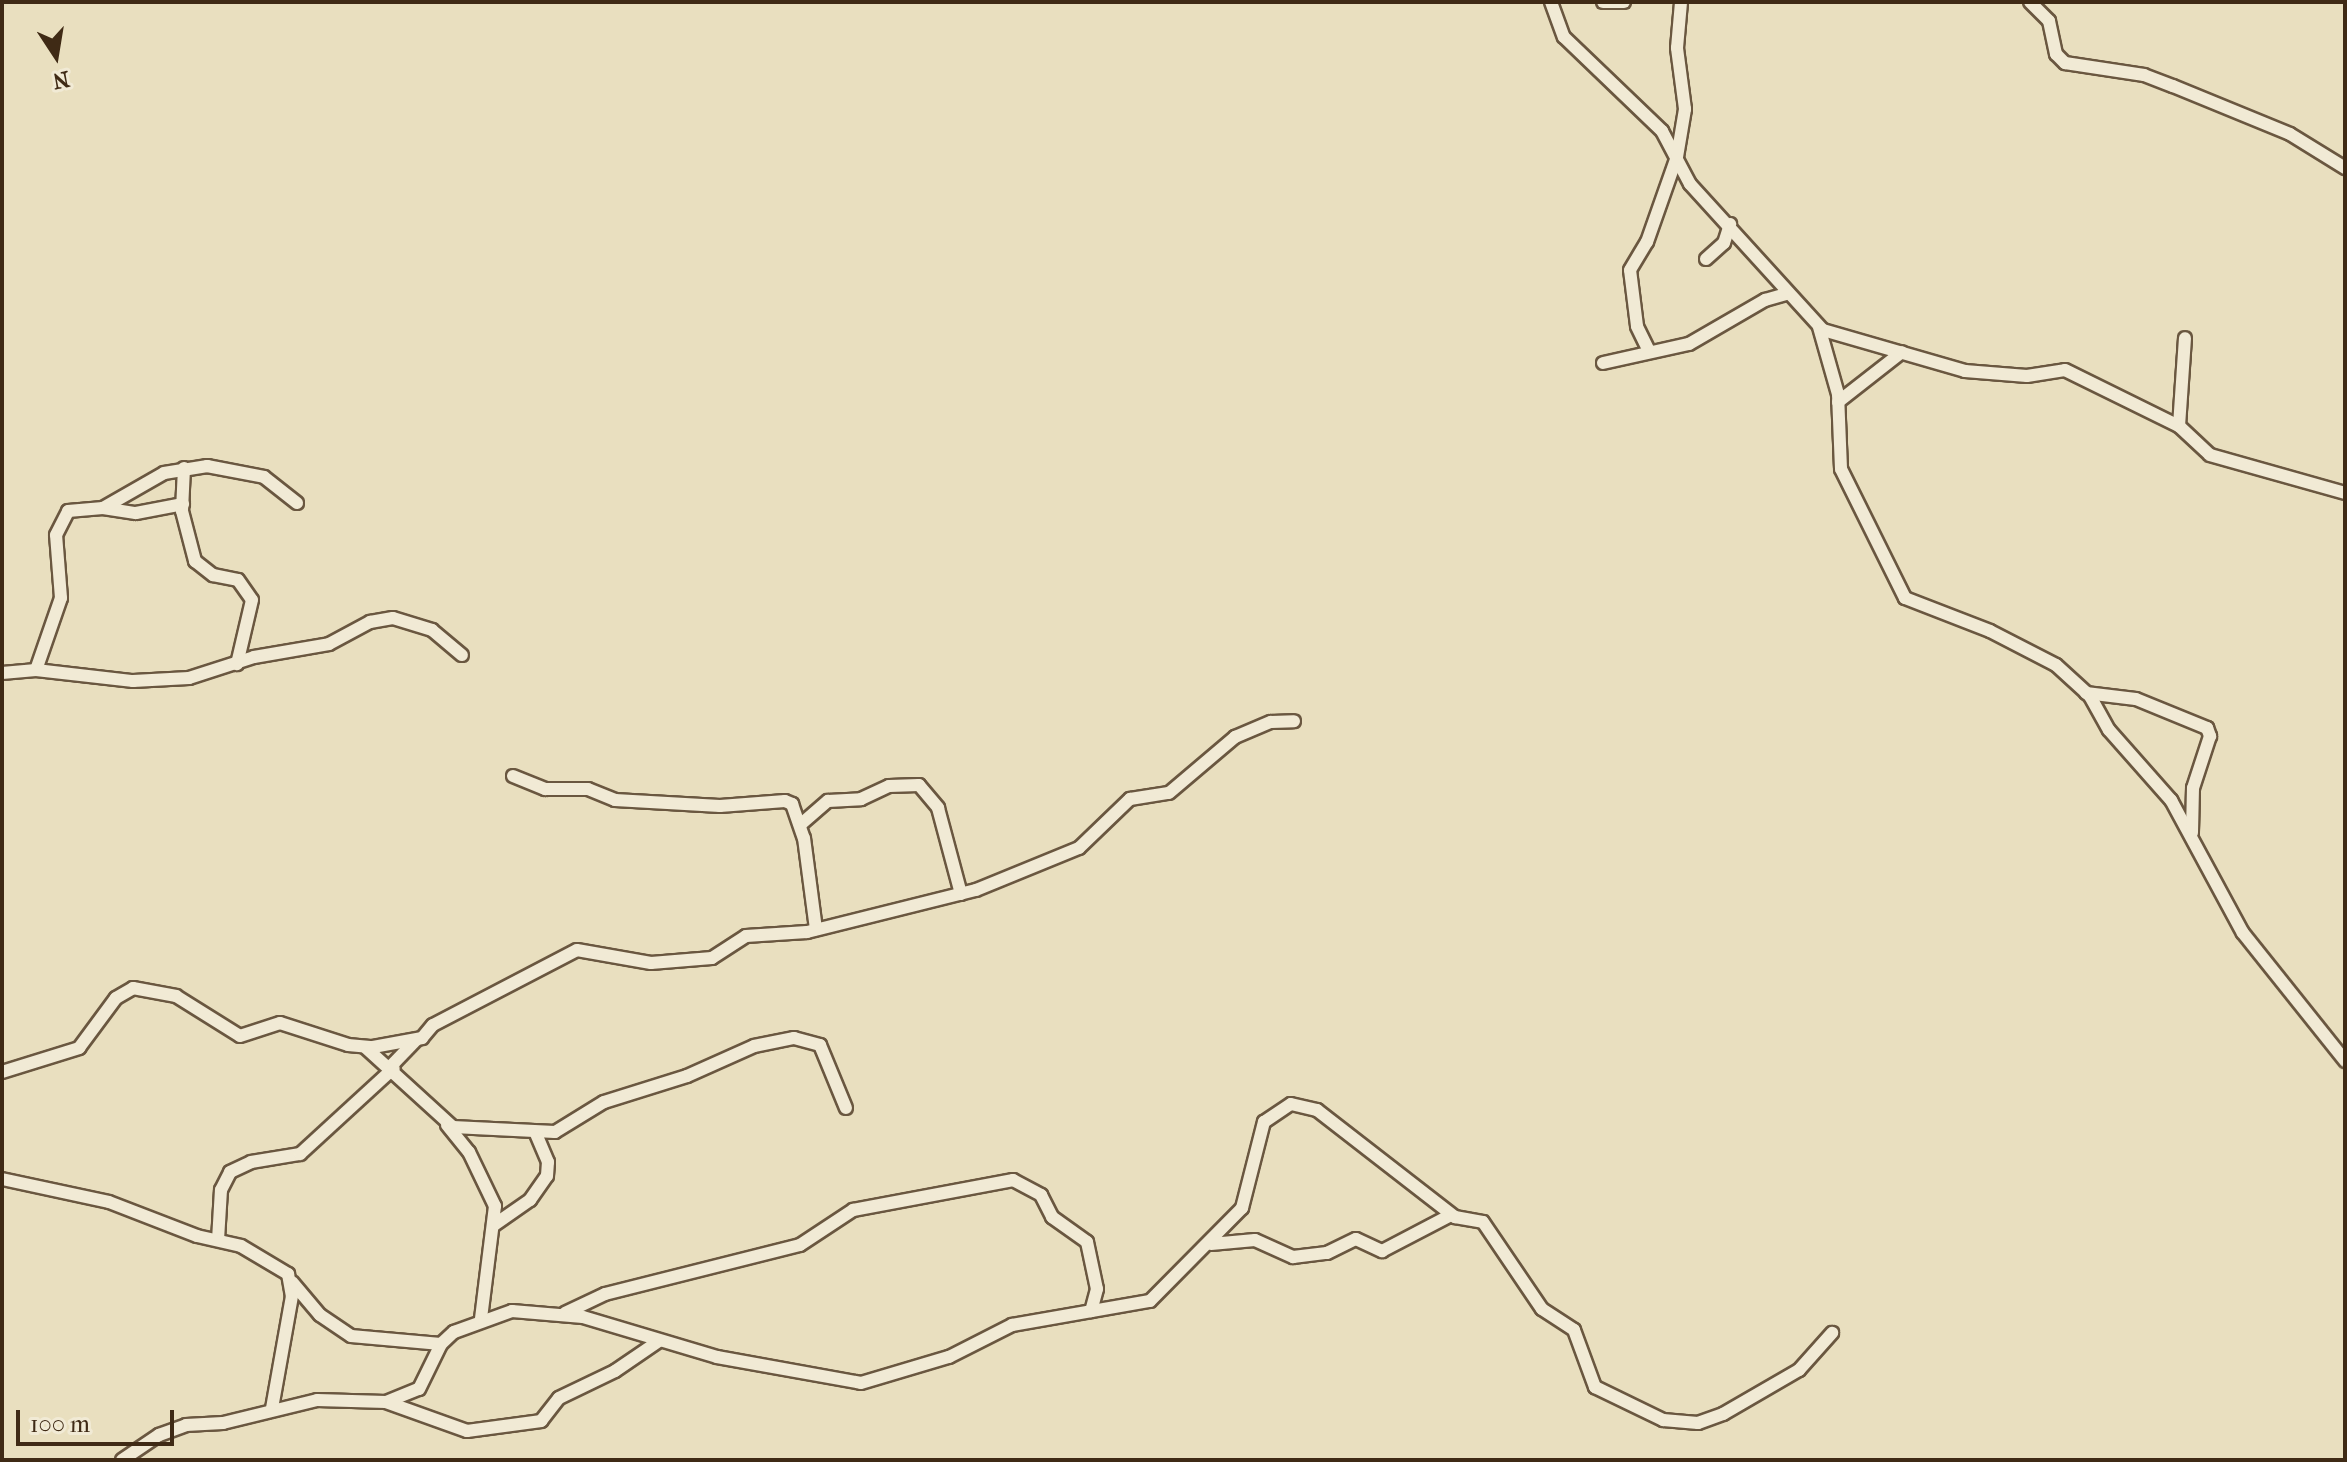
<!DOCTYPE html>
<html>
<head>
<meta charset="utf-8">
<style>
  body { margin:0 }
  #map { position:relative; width:2347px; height:1462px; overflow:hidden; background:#e9dfbf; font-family:"IM FELL French Canon",serif }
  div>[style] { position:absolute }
  .roads { filter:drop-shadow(2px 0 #6a5740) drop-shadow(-2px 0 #6a5740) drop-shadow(0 2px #6a5740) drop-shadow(0 -2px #6a5740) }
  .minor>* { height:12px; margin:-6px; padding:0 6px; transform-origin:6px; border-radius:6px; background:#f1ead5 }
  span { translate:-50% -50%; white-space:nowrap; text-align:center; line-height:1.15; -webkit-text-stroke:6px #f1ead5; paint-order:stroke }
  .frame { position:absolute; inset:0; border:4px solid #3f2a15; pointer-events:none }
  .north { position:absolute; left:16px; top:16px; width:80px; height:80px; -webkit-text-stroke:6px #f1ead5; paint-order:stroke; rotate:168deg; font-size:22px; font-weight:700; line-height:32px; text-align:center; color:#3f2a15 }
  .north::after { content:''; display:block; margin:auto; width:28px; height:36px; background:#3f2a15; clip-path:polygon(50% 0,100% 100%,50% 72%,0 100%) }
  .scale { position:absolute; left:16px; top:1410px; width:158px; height:36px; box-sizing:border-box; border:4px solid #3f2a15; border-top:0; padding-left:10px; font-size:24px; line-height:28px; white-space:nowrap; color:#3f2a15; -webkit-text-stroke:6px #f1ead5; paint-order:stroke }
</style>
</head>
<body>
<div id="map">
  <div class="roads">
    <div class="minor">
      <div style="left:1551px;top:2px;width:37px;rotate:70deg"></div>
      <div style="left:1564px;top:37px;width:136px;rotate:43.8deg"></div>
      <div style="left:1662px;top:131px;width:60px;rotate:62.2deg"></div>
      <div style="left:1690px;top:184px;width:197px;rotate:47.7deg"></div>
      <div style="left:1823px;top:330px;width:148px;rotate:16.1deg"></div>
      <div style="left:1965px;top:371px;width:62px;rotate:4.6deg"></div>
      <div style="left:2027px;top:376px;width:38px;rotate:-9deg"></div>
      <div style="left:2065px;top:370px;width:127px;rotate:26.2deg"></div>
      <div style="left:2179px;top:426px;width:42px;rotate:43.1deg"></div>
      <div style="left:2210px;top:455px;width:140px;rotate:15.7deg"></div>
      <div style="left:1603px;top:2px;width:21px"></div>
      <div style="left:2030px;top:2px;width:27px;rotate:45deg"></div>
      <div style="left:2049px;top:21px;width:34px;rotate:78deg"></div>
      <div style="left:2056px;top:54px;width:13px;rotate:45deg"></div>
      <div style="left:2065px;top:63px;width:80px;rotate:8.6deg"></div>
      <div style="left:2144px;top:75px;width:31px;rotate:21deg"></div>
      <div style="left:2173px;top:86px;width:126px;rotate:22.3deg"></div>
      <div style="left:2290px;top:134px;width:65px;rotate:31.7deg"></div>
      <div style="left:1706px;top:259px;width:24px;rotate:-42deg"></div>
      <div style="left:1724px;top:243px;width:20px;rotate:-72deg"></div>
      <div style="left:1819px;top:327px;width:70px;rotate:74.2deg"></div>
      <div style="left:1838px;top:394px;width:75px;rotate:87.7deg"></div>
      <div style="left:1841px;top:469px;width:144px;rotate:63.6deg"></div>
      <div style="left:1905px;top:598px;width:91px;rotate:21.2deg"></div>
      <div style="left:1990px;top:631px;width:74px;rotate:27.3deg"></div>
      <div style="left:2056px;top:665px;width:46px;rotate:42.4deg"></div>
      <div style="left:2090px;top:696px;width:39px;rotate:61deg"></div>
      <div style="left:2109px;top:730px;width:94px;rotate:48.5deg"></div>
      <div style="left:2171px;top:800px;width:151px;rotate:61.6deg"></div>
      <div style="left:2243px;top:933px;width:164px;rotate:51.4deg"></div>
      <div style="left:1648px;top:349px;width:25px;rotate:-116deg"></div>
      <div style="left:1637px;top:326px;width:56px;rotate:-97.1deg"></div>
      <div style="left:1630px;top:270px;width:33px;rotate:-59deg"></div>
      <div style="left:1647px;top:242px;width:90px;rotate:-70.6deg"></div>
      <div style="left:1677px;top:157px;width:49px;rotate:-80.5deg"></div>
      <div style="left:1685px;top:109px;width:62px;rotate:-97.5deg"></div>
      <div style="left:1677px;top:48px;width:46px;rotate:-85deg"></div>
      <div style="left:1603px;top:363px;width:88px;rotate:-12.5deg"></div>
      <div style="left:1689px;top:344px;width:88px;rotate:-30.1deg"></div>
      <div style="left:1765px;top:300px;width:22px;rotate:-16deg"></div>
      <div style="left:1838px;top:402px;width:81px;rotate:-38deg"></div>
      <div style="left:2179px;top:426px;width:88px;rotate:-86.1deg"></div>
      <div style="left:184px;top:468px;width:43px;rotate:92.7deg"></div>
      <div style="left:182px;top:511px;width:52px;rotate:75.4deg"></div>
      <div style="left:195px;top:561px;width:23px;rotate:38deg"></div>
      <div style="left:213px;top:575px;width:25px;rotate:11deg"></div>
      <div style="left:238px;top:580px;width:24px;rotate:55deg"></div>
      <div style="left:252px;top:600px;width:66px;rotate:103.2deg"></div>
      <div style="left:103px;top:508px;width:33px;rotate:9deg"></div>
      <div style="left:136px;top:513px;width:48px;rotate:-10.8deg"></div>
      <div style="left:36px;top:670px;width:76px;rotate:-70.9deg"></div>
      <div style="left:61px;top:598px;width:63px;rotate:-94.5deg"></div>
      <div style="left:56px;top:535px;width:27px;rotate:-63deg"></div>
      <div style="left:68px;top:511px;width:35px;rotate:-5deg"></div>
      <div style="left:103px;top:508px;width:70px;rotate:-29.8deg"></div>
      <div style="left:164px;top:473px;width:44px;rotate:-9.2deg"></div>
      <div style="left:207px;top:466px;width:58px;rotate:10.9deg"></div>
      <div style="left:264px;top:477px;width:42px;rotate:38.2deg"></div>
      <div style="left:2px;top:673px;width:34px;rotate:-5deg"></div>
      <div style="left:36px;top:670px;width:98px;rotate:6.5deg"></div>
      <div style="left:133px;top:681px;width:56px;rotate:-3.1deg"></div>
      <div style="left:189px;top:678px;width:68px;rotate:-17.9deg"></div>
      <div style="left:254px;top:657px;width:76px;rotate:-9.8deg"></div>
      <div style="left:329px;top:644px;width:47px;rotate:-28.2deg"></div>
      <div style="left:370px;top:622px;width:23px;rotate:-10deg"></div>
      <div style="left:393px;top:618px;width:41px;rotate:17.1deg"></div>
      <div style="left:432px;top:630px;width:39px;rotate:40deg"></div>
      <div style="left:2086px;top:693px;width:50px;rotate:6.8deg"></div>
      <div style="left:2136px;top:699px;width:77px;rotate:22.2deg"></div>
      <div style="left:2207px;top:728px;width:9px;rotate:69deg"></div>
      <div style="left:2210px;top:736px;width:55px;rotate:108.1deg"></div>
      <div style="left:2193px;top:788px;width:45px;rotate:91.3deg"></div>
      <div style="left:513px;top:776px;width:35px;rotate:22deg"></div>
      <div style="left:545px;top:789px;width:43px"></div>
      <div style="left:588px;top:789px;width:29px;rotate:22deg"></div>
      <div style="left:615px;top:800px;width:105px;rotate:3.3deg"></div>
      <div style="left:720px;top:806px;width:65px;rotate:-4.4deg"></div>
      <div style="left:785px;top:801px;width:8px;rotate:23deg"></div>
      <div style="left:792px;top:804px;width:36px;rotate:71deg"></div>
      <div style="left:804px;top:838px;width:92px;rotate:82.5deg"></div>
      <div style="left:800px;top:825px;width:37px;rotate:-41deg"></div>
      <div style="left:828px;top:801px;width:33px;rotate:-3deg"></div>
      <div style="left:861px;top:799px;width:31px;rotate:-25deg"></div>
      <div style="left:889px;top:786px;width:30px;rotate:-2deg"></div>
      <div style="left:919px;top:785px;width:30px;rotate:50deg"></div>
      <div style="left:938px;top:808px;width:89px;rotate:75deg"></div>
      <div style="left:365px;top:1047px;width:119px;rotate:42.3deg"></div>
      <div style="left:453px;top:1127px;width:102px;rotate:2.8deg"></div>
      <div style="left:555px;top:1132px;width:57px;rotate:-31.5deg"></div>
      <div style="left:604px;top:1102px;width:87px;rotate:-17.4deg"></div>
      <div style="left:687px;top:1076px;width:73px;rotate:-24.1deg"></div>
      <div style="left:754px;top:1046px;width:41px;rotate:-11.3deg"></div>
      <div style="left:794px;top:1038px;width:27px;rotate:15deg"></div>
      <div style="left:820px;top:1045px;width:68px;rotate:67.6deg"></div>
      <div style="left:391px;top:1066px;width:36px;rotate:-46deg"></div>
      <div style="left:2px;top:1072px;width:81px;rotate:-17.3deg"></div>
      <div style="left:79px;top:1048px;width:62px;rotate:-53.5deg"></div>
      <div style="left:116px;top:998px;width:20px;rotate:-30deg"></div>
      <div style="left:133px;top:988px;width:44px;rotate:10.5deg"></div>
      <div style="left:176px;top:996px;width:75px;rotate:32deg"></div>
      <div style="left:240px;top:1036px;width:42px;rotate:-18deg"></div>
      <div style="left:280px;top:1023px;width:71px;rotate:17.9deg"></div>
      <div style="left:348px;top:1045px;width:25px;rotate:5deg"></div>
      <div style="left:373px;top:1047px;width:50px;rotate:-10.4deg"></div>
      <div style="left:422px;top:1038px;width:17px;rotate:-50deg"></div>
      <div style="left:433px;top:1025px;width:162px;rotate:-27.5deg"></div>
      <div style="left:577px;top:950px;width:75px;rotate:10deg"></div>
      <div style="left:651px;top:963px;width:61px;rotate:-4.7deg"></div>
      <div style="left:712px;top:958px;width:40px;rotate:-32.9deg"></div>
      <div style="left:746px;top:936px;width:61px;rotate:-3.8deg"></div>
      <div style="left:807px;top:932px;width:174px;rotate:-14deg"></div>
      <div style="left:976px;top:890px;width:111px;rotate:-22.2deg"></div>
      <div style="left:1079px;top:848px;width:71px;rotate:-43.9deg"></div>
      <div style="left:1130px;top:799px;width:39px;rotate:-9deg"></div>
      <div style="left:1169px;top:793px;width:87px;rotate:-40.3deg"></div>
      <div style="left:1235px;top:737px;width:39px;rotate:-23deg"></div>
      <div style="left:1271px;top:722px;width:23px;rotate:-2deg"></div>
      <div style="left:447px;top:1125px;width:35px;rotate:51deg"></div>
      <div style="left:469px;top:1152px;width:60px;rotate:64.3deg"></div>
      <div style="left:495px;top:1206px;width:114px;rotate:97.1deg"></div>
      <div style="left:2px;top:1179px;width:109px;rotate:12.1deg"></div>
      <div style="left:109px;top:1202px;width:94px;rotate:21.1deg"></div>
      <div style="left:197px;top:1236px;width:45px;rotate:12.8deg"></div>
      <div style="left:241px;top:1246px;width:55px;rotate:30.8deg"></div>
      <div style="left:288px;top:1274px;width:22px;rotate:80deg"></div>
      <div style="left:292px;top:1296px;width:114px;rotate:100.1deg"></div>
      <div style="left:494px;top:1225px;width:44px;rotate:-34.8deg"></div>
      <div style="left:530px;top:1200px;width:29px;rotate:-55deg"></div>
      <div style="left:547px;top:1176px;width:14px;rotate:-86deg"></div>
      <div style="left:548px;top:1162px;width:30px;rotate:-113deg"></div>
      <div style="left:218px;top:1240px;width:50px;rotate:-86.6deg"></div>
      <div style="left:221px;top:1190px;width:20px;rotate:-63deg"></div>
      <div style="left:230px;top:1172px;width:23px;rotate:-25deg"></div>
      <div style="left:251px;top:1162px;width:50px;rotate:-9.3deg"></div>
      <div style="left:300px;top:1154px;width:127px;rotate:-42.5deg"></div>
      <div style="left:1211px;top:1244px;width:44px;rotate:-5.2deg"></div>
      <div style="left:1255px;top:1240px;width:42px;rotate:24.1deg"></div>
      <div style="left:1293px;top:1257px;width:34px;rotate:-7deg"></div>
      <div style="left:1327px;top:1253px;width:32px;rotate:-26deg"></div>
      <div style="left:1356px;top:1239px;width:29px;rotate:25deg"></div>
      <div style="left:1382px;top:1251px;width:78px;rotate:-27.6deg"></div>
      <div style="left:292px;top:1282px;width:43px;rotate:49.7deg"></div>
      <div style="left:320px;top:1315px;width:37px;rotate:34deg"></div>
      <div style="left:351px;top:1336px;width:90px;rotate:5.1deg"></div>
      <div style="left:565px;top:1313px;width:44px;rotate:-25.4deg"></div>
      <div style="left:605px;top:1294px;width:201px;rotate:-14.1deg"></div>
      <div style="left:800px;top:1245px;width:64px;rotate:-33.4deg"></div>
      <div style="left:853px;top:1210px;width:163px;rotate:-10.6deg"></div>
      <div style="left:1013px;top:1180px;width:32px;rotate:28deg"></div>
      <div style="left:1041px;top:1195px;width:25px;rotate:63deg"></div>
      <div style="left:1052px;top:1217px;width:43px;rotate:35.5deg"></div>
      <div style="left:1087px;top:1242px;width:48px;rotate:78deg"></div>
      <div style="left:1097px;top:1289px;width:23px;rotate:105deg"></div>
      <div style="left:386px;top:1402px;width:35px;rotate:-22deg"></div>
      <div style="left:419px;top:1389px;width:50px;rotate:-63.9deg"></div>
      <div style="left:441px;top:1344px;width:18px;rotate:-43deg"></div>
      <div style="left:454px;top:1332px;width:62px;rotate:-19.9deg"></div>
      <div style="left:512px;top:1311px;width:71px;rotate:4.8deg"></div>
      <div style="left:583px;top:1317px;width:140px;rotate:16.6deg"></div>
      <div style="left:717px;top:1357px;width:146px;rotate:10.2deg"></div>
      <div style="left:861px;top:1383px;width:92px;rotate:-16.5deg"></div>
      <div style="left:949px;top:1357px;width:71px;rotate:-26.9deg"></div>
      <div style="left:1012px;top:1325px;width:140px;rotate:-9.9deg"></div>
      <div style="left:1150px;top:1301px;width:131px;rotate:-45.3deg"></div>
      <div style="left:1242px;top:1208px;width:89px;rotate:-75.7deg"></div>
      <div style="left:1264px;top:1122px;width:32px;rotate:-34deg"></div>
      <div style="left:1291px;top:1104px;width:27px;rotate:13deg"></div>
      <div style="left:1317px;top:1110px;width:175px;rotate:37.8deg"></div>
      <div style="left:1455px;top:1217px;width:28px;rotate:10deg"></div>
      <div style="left:1483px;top:1222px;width:105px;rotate:55.9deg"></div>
      <div style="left:1542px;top:1309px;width:38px;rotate:33deg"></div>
      <div style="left:1574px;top:1330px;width:61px;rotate:69.8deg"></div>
      <div style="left:1595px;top:1387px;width:76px;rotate:25.9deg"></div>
      <div style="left:1663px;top:1420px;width:35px;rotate:5deg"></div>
      <div style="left:1698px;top:1423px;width:27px;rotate:-20deg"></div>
      <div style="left:1723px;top:1414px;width:88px;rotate:-30.1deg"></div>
      <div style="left:1799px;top:1370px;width:50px;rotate:-48.3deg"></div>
      <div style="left:122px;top:1460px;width:45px;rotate:-34deg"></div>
      <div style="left:159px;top:1435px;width:29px;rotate:-20deg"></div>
      <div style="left:186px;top:1425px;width:37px;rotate:-3deg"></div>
      <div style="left:223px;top:1423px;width:97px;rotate:-13.7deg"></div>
      <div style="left:317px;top:1400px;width:69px;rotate:1.7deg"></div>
      <div style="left:386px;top:1402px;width:86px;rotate:19.7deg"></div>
      <div style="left:467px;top:1431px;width:75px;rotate:-7.7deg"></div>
      <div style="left:541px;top:1421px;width:29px;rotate:-52deg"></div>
      <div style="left:559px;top:1398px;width:62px;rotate:-25.7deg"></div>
      <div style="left:615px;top:1371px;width:53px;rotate:-34.3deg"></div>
    </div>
  </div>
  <div class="frame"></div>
  <div class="north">N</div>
  <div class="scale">100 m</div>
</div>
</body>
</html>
